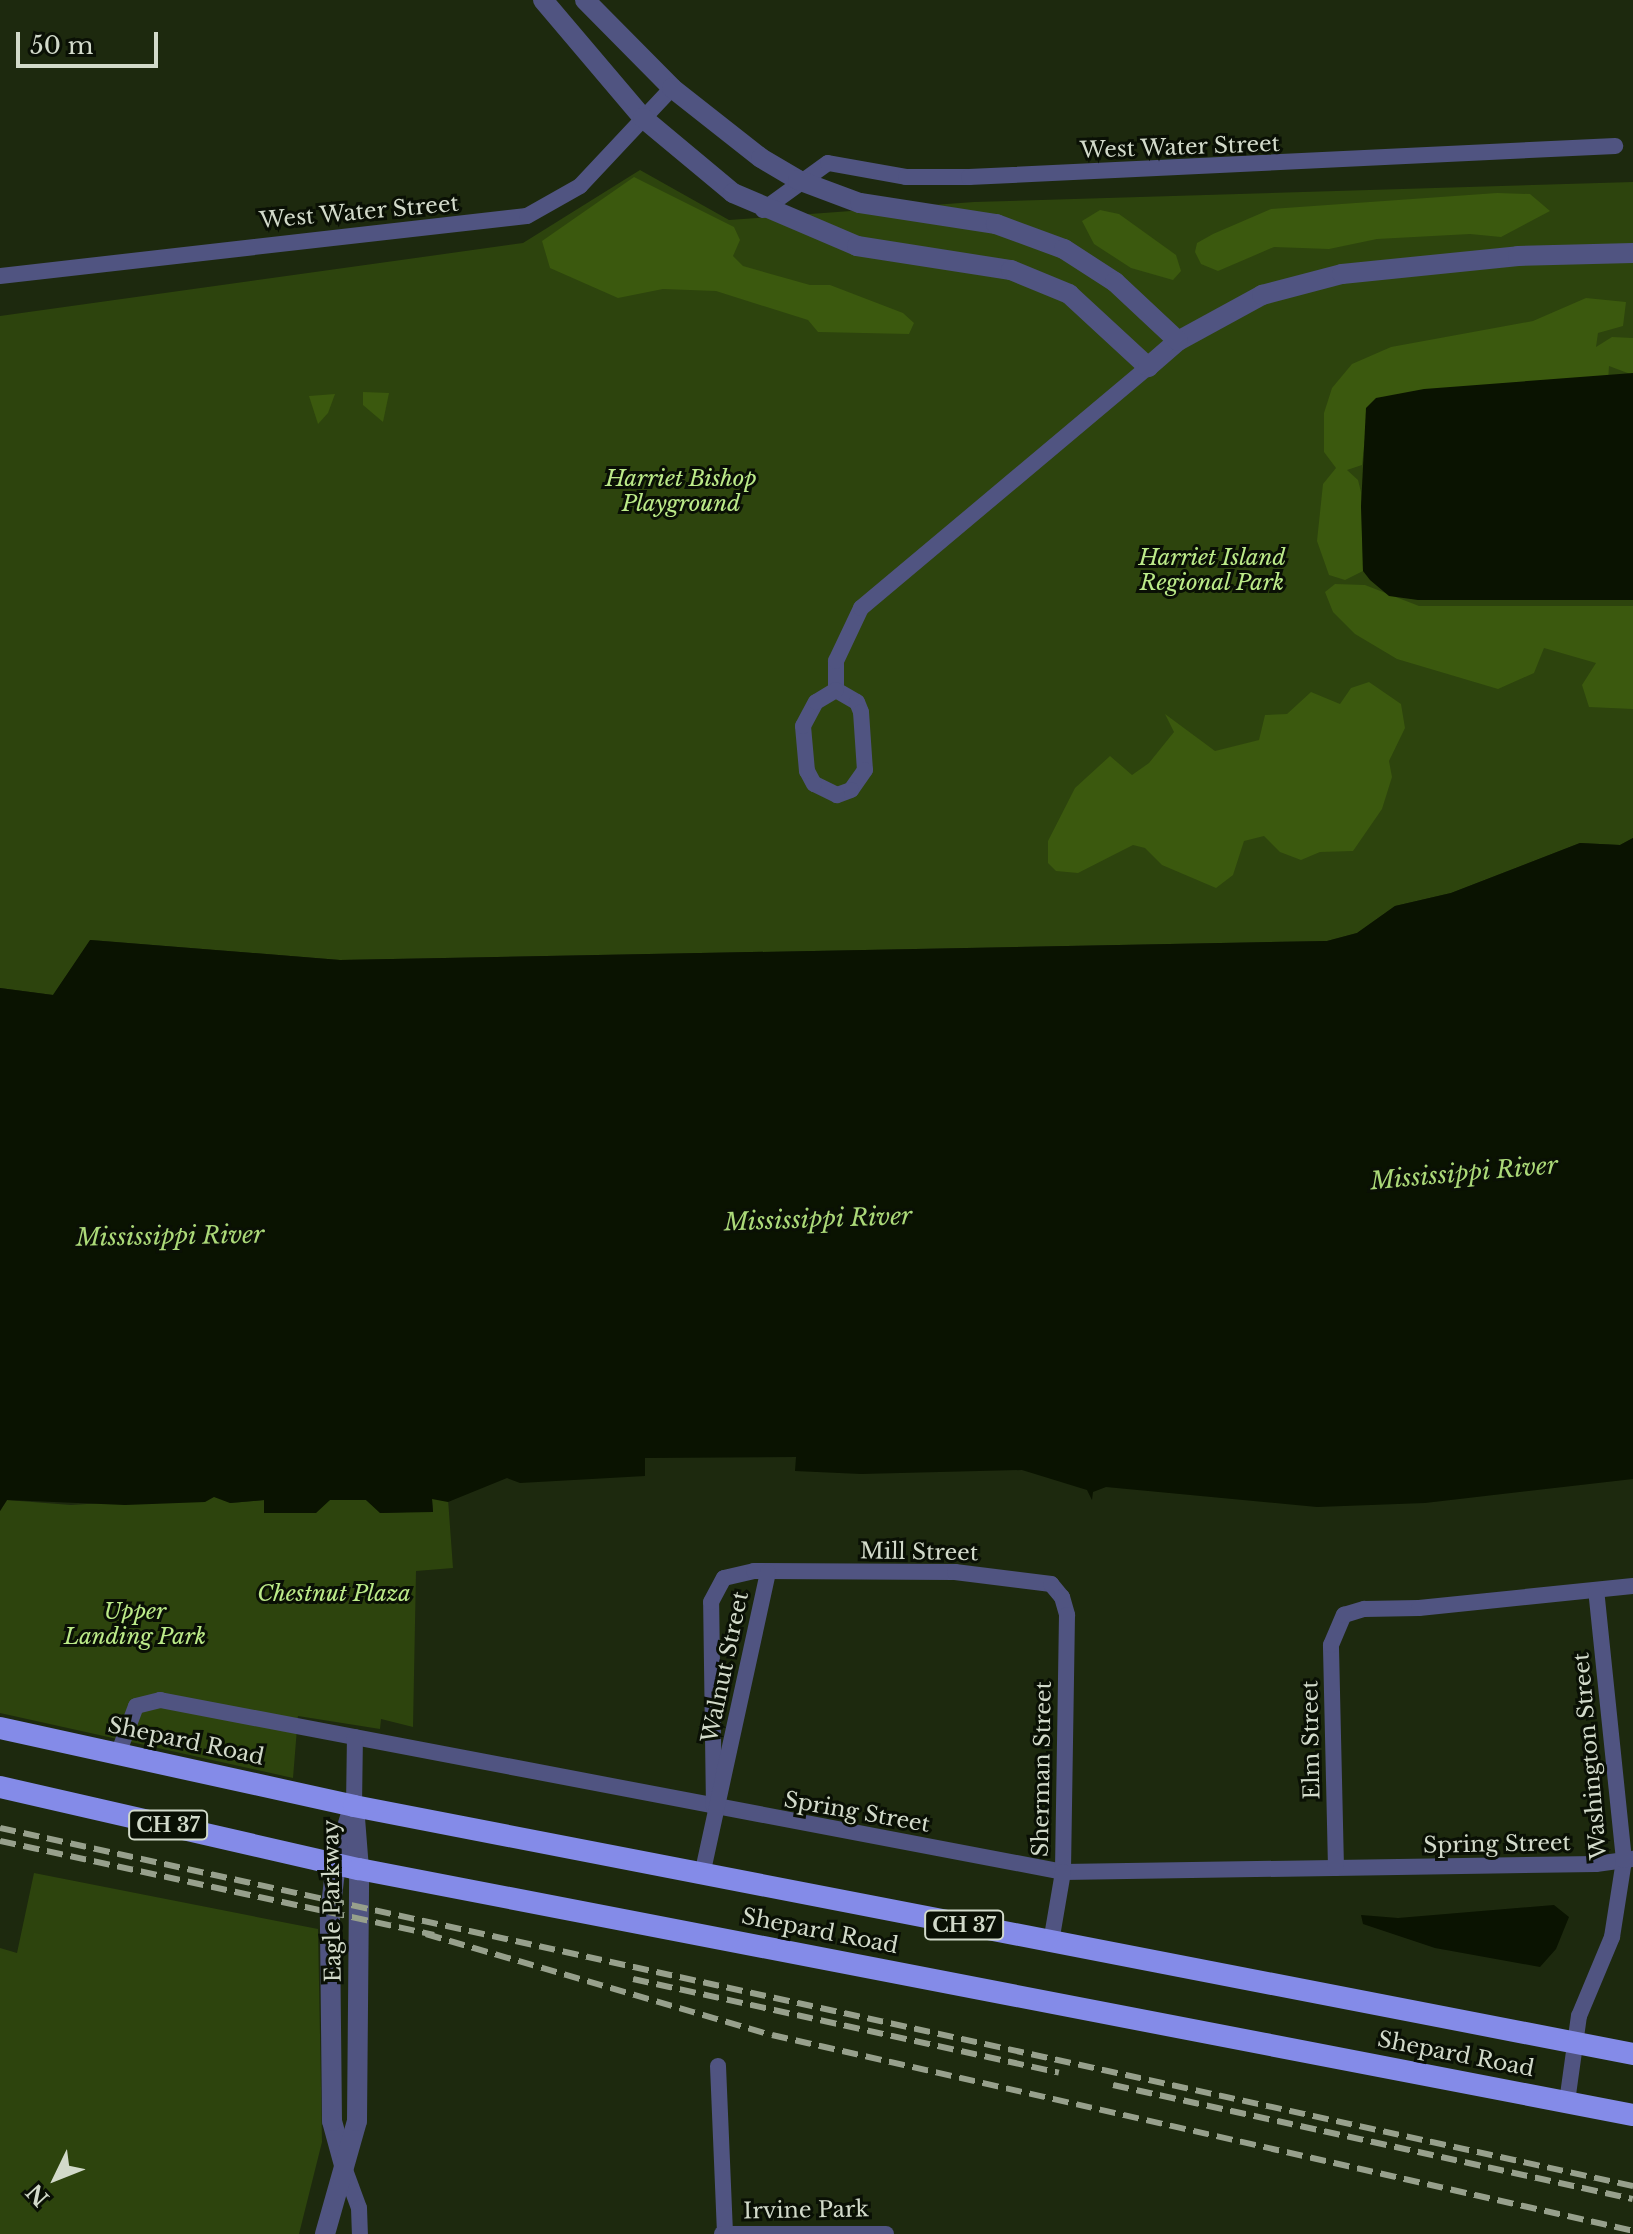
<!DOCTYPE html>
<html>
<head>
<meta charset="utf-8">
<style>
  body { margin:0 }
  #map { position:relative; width:1633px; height:2234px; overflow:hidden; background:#1d290e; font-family:"Libre Baskerville",serif }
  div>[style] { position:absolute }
  .green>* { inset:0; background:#2d440d }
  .forest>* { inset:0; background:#3b590e }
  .water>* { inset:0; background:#0a1301 }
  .minor>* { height:16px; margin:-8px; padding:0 8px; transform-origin:8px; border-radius:8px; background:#505481 }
  .tertiary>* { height:20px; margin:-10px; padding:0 10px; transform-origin:10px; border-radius:10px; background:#505481 }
  .trunk>* { height:22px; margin:-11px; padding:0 11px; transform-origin:11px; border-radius:11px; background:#848be8 }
  .rail>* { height:6px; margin-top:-3px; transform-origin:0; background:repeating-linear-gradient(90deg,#97a08c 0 16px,transparent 0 24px) }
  span { translate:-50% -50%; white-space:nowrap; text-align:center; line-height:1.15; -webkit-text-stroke:6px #0a1005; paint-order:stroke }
  .shield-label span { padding:2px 6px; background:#0a1005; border:2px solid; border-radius:6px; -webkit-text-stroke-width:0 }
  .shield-label { font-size:20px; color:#d2daca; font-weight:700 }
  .street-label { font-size:22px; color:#d2daca }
  .park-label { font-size:22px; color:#bceb89; font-style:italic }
  .water-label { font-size:24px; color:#abd978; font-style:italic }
  .north { position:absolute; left:16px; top:2138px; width:80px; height:80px; -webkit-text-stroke:6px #0a1005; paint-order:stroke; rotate:227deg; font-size:22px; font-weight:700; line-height:32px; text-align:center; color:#d2daca }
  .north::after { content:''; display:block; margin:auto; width:28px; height:36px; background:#d2daca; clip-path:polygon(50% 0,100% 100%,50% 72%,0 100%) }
  .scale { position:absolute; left:16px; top:32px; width:142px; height:36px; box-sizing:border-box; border:4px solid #d2daca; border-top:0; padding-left:10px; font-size:24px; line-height:28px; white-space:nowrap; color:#d2daca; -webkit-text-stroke:6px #0a1005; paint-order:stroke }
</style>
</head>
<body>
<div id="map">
  <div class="green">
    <div style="clip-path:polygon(640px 170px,729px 220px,974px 202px,1633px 182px,1633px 838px,1620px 845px,1580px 843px,1451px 893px,1395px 906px,1357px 933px,1327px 941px,340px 960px,91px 940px,53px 995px,0 988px,0 316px,523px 243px)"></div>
    <div style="clip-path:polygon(214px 1496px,231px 1503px,265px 1500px,265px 1513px,330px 1500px,366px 1500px,381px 1513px,433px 1511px,432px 1499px,448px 1499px,453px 1568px,416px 1571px,413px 1727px,381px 1719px,380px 1729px,298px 1716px,293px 1778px,0 1713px,0 1511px,7px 1500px,71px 1505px)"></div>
    <div style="clip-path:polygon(34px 1873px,318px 1929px,322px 2142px,299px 2234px,0 2234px,0 1948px,17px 1953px)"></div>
  </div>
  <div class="forest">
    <div style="clip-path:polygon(634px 177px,734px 227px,740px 240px,733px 256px,743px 266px,810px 285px,830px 285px,903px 313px,914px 323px,909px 334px,818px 332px,808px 320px,716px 291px,663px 289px,618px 298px,550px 268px,542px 241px)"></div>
    <div style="clip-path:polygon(1497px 193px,1530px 194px,1550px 211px,1501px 237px,1470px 234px,1377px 239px,1329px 249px,1274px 247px,1218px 271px,1201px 264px,1195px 252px,1197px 243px,1213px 234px,1271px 209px)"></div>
    <div style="clip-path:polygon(1100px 210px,1119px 214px,1176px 255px,1181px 271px,1173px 280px,1131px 268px,1094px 244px,1082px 221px)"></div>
    <div style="clip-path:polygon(1586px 298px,1626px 302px,1623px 326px,1598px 333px,1596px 347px,1612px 337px,1633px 338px,1633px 375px,1609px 366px,1608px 382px,1365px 438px,1362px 465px,1347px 470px,1358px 480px,1361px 492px,1363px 571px,1345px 580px,1329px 575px,1317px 541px,1323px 484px,1336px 468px,1324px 452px,1324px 413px,1332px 388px,1352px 364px,1391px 347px,1533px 321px)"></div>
    <div style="clip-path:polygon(363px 392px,389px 393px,383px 422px,363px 405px)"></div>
    <div style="clip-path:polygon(335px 394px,328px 413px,318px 424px,309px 396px)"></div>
    <div style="clip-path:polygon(1335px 584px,1365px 585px,1419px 606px,1633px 606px,1633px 709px,1589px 707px,1582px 685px,1596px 663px,1544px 648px,1534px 673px,1498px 689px,1397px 659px,1355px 634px,1333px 612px,1325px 592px)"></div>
    <div style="clip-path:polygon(1369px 682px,1401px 704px,1405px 728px,1389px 761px,1392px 777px,1382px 809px,1353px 851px,1320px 852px,1301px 860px,1280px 852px,1264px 836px,1244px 841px,1233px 875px,1216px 888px,1162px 865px,1145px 848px,1133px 845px,1078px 873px,1056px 871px,1048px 863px,1048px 841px,1075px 788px,1110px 756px,1132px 775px,1149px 763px,1174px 732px,1165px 714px,1215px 751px,1259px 740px,1265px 715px,1287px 714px,1311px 692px,1340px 704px,1351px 688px)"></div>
  </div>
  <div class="water">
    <div style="clip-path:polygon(1633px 373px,1633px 600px,1418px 600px,1389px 596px,1370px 580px,1363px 571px,1361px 506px,1366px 408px,1376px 398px,1424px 389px)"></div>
    <div style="clip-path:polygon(1633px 838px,1633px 1479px,1425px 1503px,1317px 1507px,1106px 1487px,1093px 1492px,1092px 1500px,1087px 1490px,1022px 1470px,861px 1474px,795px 1471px,796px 1457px,645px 1458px,645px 1476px,520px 1483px,507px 1478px,448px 1502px,432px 1499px,433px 1512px,380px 1513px,366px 1500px,330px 1500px,316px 1513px,264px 1513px,264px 1500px,230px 1503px,214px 1497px,205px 1502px,125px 1505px,7px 1500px,0 1511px,0 988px,53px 995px,90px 940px,340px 960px,1327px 941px,1357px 933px,1395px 906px,1451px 893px,1580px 843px,1620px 845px)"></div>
    <div style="clip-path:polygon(1554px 1905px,1569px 1917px,1556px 1949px,1540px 1967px,1435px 1948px,1363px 1924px,1361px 1915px,1398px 1918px)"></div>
  </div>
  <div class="minor">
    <div style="left:763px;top:210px;width:80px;rotate:-35.9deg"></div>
    <div style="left:828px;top:163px;width:79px;rotate:10.2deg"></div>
    <div style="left:906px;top:177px;width:63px"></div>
    <div style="left:969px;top:177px;width:647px;rotate:-2.75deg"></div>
    <div style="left:0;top:276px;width:530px;rotate:-6.5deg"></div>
    <div style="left:527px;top:216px;width:61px;rotate:-29.5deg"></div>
    <div style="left:580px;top:186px;width:134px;rotate:-46.8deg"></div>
    <div style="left:836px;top:690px;width:29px;rotate:-90deg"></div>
    <div style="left:836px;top:661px;width:59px;rotate:-64.7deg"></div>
    <div style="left:861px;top:608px;width:375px;rotate:-40deg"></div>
    <div style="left:836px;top:690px;width:24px;rotate:30deg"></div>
    <div style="left:857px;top:702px;width:11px;rotate:68deg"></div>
    <div style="left:861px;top:712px;width:58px;rotate:86.1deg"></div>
    <div style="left:865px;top:770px;width:24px;rotate:125deg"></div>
    <div style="left:851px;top:790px;width:15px;rotate:160deg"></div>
    <div style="left:837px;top:795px;width:25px;rotate:-154deg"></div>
    <div style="left:814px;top:784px;width:15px;rotate:-118deg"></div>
    <div style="left:807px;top:771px;width:45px;rotate:-95.1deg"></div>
    <div style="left:803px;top:726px;width:27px;rotate:-62deg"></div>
    <div style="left:816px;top:702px;width:23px;rotate:-31deg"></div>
    <div style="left:118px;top:1754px;width:51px;rotate:-69.4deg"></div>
    <div style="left:136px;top:1706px;width:25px;rotate:-14deg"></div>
    <div style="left:160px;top:1700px;width:919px;rotate:10.78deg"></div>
    <div style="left:1063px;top:1872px;width:533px;rotate:-0.86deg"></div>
    <div style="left:1596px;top:1864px;width:37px;rotate:-8deg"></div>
    <div style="left:354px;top:1806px;width:69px;rotate:-89.2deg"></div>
    <div style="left:714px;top:1808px;width:206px;rotate:-90.8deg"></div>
    <div style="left:711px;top:1602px;width:27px;rotate:-62deg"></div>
    <div style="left:724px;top:1578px;width:31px;rotate:-13deg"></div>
    <div style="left:754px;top:1571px;width:201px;rotate:0.3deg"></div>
    <div style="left:955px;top:1572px;width:97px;rotate:7.1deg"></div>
    <div style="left:1051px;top:1584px;width:17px;rotate:50deg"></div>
    <div style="left:1062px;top:1597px;width:19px;rotate:74deg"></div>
    <div style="left:1067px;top:1615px;width:257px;rotate:90.9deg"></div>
    <div style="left:1063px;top:1872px;width:71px;rotate:99.7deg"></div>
    <div style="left:1336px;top:1868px;width:223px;rotate:-91.3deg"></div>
    <div style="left:1331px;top:1645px;width:33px;rotate:-67deg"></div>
    <div style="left:1344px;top:1615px;width:21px;rotate:-17deg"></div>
    <div style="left:1364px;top:1609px;width:55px;rotate:-1deg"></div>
    <div style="left:1419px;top:1608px;width:215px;rotate:-5.9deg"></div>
    <div style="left:702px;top:1875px;width:310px;rotate:-77.7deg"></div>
    <div style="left:718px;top:2066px;width:168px;rotate:87.6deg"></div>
    <div style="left:1567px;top:2102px;width:87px;rotate:-82.1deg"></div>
    <div style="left:1579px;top:2016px;width:86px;rotate:-67.3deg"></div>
    <div style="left:1612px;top:1937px;width:78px;rotate:-81.1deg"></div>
    <div style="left:1624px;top:1860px;width:271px;rotate:-95.9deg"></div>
    <div style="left:345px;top:2170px;width:40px;rotate:69.8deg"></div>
    <div style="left:359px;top:2208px;width:26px;rotate:88deg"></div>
    <div style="left:722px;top:2234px;width:164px"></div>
  </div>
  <div class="tertiary">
    <div style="left:543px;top:0;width:155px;rotate:49.7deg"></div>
    <div style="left:643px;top:118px;width:117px;rotate:39.8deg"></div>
    <div style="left:733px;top:193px;width:135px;rotate:23.1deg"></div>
    <div style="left:857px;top:246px;width:156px;rotate:8.9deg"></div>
    <div style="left:1011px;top:270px;width:63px;rotate:22.5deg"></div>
    <div style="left:1069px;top:294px;width:108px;rotate:42.7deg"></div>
    <div style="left:1148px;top:367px;width:40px;rotate:-41deg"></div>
    <div style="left:1178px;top:341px;width:96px;rotate:-28.7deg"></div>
    <div style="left:1262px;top:295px;width:83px;rotate:-14.7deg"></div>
    <div style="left:1342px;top:274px;width:177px;rotate:-5.8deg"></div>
    <div style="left:1518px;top:256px;width:115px;rotate:-1.5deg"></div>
    <div style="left:585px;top:0;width:124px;rotate:45.3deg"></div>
    <div style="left:672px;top:88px;width:113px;rotate:38.2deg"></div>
    <div style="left:761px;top:158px;width:43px;rotate:30.7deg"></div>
    <div style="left:798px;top:180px;width:66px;rotate:20.4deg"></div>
    <div style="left:860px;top:203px;width:138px;rotate:8.8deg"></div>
    <div style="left:996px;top:224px;width:72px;rotate:20.2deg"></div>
    <div style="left:1064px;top:249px;width:61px;rotate:32.9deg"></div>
    <div style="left:1115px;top:282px;width:86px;rotate:43.1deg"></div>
    <div style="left:344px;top:2165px;width:46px;rotate:-105.3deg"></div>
    <div style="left:332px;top:2121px;width:207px;rotate:-90.6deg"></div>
    <div style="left:330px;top:1914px;width:51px;rotate:-83.3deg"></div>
    <div style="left:336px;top:1863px;width:48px;rotate:-73.1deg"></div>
    <div style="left:325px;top:2234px;width:117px;rotate:-74.2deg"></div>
    <div style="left:357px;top:2121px;width:252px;rotate:-89.5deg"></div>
    <div style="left:359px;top:1869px;width:63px;rotate:-94.5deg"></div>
  </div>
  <div class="trunk">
    <div style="left:0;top:1728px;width:362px;rotate:12.4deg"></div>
    <div style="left:354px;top:1806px;width:1303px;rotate:10.97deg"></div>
    <div style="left:0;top:1787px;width:368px;rotate:12.9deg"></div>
    <div style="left:359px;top:1869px;width:1298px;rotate:10.93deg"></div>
  </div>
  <div class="rail">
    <div style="left:0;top:1828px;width:1672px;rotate:12.37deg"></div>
    <div style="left:0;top:1841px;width:444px;rotate:12.2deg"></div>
    <div style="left:426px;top:1934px;width:360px;rotate:16.3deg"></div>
    <div style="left:772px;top:2035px;width:883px;rotate:12.82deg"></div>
    <div style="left:633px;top:1979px;width:436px;rotate:12.4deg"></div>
    <div style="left:1113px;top:2085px;width:532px;rotate:12.37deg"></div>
  </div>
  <div class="shield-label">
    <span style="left:168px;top:1825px">CH 37</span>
    <span style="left:964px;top:1925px">CH 37</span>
  </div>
  <div class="street-label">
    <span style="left:1180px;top:147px;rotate:-2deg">West Water Street</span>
    <span style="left:359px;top:212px;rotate:-5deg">West Water Street</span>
    <span style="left:919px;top:1552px;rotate:1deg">Mill Street</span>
    <span style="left:725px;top:1667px;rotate:-78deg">Walnut Street</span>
    <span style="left:1311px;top:1740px;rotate:-91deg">Elm Street</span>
    <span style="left:186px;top:1741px;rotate:12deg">Shepard Road</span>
    <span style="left:1590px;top:1756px;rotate:-95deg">Washington Street</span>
    <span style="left:1042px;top:1769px;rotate:-89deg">Sherman Street</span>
    <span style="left:857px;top:1812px;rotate:10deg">Spring Street</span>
    <span style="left:1497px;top:1844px;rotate:-1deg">Spring Street</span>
    <span style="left:332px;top:1901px;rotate:-91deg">Eagle Parkway</span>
    <span style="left:820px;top:1931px;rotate:11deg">Shepard Road</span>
    <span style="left:1456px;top:2054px;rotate:11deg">Shepard Road</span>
    <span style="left:806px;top:2210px;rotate:-1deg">Irvine Park</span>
  </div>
  <div class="park-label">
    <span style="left:681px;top:491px">Harriet Bishop<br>Playground</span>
    <span style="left:1212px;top:570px">Harriet Island<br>Regional Park</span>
    <span style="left:334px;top:1594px">Chestnut Plaza</span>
    <span style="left:135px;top:1624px">Upper<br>Landing Park</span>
  </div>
  <div class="water-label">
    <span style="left:1464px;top:1173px;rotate:-5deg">Mississippi River</span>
    <span style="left:818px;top:1219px;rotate:-2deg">Mississippi River</span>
    <span style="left:170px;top:1236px;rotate:-1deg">Mississippi River</span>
  </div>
  <div class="north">N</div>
  <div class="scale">50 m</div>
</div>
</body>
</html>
